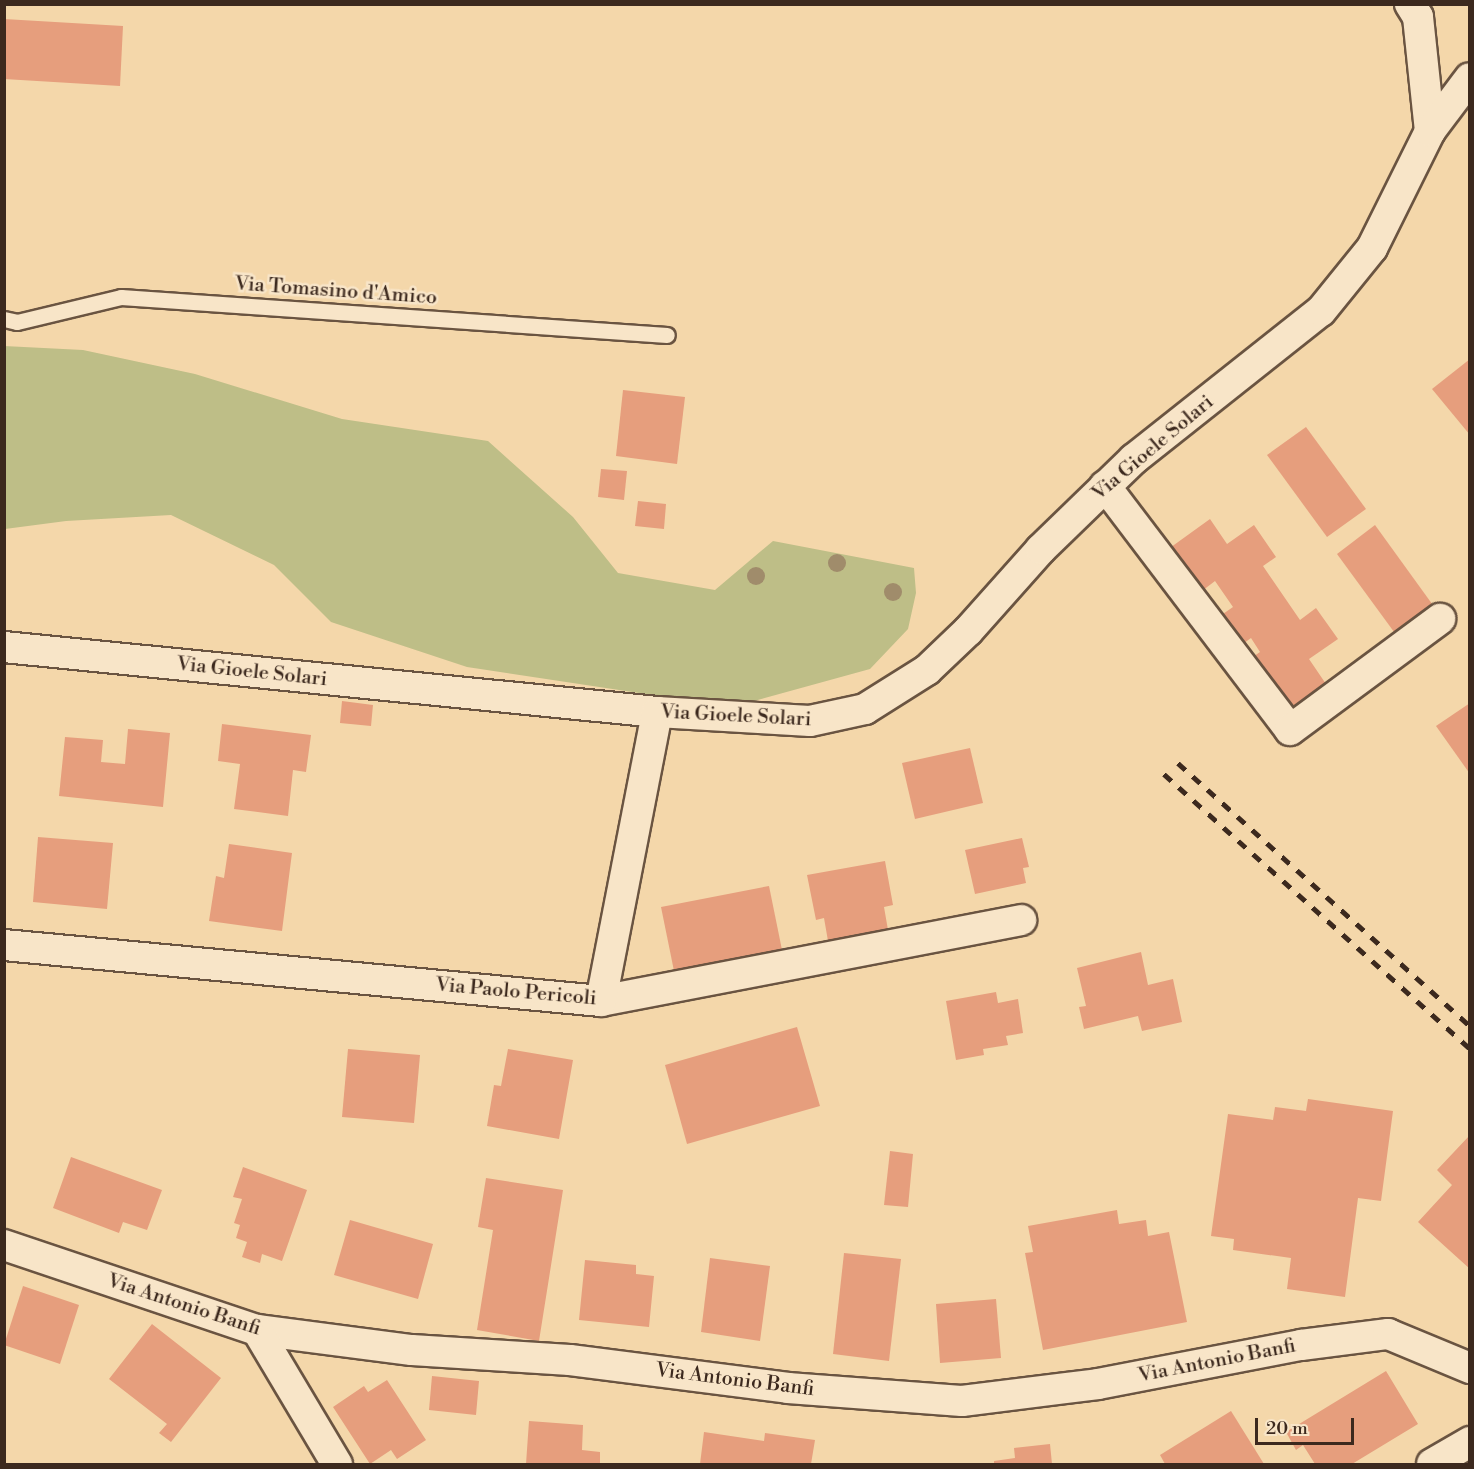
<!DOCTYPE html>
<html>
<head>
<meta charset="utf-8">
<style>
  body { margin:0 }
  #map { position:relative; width:1474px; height:1469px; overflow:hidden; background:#f4d7aa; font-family:"Libre Bodoni",serif }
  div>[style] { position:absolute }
  .green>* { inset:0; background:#bebe87 }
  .building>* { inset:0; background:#e69e7d }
  .roads { filter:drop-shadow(2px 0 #6a5441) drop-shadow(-2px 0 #6a5441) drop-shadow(0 2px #6a5441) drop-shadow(0 -2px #6a5441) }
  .service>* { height:15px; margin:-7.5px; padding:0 7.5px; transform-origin:7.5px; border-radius:7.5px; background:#f8e5c8 }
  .minor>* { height:30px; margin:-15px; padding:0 15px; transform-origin:15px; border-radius:15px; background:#f8e5c8 }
  .rail>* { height:4.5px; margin-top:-2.25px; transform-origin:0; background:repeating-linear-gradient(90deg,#3c291e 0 10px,transparent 0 20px) }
  .trees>* { width:18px; height:18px; margin:-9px; border-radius:50%; background:#a08c6b }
  span { translate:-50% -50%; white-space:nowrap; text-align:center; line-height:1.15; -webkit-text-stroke:5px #f8e5c8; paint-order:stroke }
  .street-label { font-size:20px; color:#3c291e }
  .frame { position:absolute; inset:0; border:6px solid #3c291e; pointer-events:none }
  .scale { position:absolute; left:1255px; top:1418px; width:99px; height:27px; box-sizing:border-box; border:3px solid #3c291e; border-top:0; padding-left:8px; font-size:18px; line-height:21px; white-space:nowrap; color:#3c291e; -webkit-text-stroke:4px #f8e5c8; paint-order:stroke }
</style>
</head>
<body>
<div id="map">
  <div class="green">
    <div style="clip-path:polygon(4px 346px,83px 350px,195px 374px,342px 419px,488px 441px,573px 517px,618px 573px,715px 590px,773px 541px,914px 568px,916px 593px,908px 629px,870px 669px,732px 707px,467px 667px,331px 622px,274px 565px,171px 515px,66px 521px,5px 529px)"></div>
  </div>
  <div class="building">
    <div style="clip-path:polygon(4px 19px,123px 26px,120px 86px,4px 79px)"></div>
    <div style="clip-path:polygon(1470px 359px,1470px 435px,1432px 389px)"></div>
    <div style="clip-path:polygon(623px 390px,685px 397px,677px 464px,616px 456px)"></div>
    <div style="clip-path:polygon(1306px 427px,1366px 509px,1327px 537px,1267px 455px)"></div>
    <div style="clip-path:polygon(601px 469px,627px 471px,624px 500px,598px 497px)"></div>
    <div style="clip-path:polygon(638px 501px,666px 504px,664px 529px,635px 526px)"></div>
    <div style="clip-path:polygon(1210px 519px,1227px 544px,1254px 525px,1276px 557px,1263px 566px,1300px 620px,1316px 608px,1338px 639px,1309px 659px,1326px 684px,1281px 716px,1244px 663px,1260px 652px,1251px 638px,1240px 646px,1220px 616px,1233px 607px,1215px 581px,1198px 594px,1167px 550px)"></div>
    <div style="clip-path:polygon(1375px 525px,1435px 608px,1397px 636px,1337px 554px)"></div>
    <div style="clip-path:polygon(342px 701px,373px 705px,371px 726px,340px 723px)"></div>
    <div style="clip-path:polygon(1470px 703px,1470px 774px,1436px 726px)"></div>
    <div style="clip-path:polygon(222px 724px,311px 735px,306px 772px,293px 770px,288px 816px,234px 809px,240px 764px,218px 761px)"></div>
    <div style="clip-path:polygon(128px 729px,170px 733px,163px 807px,59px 796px,65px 737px,103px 740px,101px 762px,125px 764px)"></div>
    <div style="clip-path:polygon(970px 748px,983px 803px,915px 819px,902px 763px)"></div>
    <div style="clip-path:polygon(38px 837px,113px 843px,107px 909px,33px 902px)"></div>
    <div style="clip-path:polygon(1022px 838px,1029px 867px,1023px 868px,1026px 883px,975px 894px,965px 850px)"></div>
    <div style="clip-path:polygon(229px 844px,292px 853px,282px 931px,209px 921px,216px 876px,224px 878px)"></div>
    <div style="clip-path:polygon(885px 861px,893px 905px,884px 907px,888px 930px,828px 941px,824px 918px,816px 920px,807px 875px)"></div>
    <div style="clip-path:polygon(769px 886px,782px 950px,674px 971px,661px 907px)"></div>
    <div style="clip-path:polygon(1141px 952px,1148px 985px,1173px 979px,1182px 1022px,1142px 1031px,1138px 1016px,1084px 1029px,1079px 1007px,1086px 1006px,1077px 968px)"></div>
    <div style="clip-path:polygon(996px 992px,998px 1003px,1018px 999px,1023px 1033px,1006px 1036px,1008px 1045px,983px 1049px,984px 1055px,956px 1060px,946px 1001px)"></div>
    <div style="clip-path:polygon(797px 1027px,820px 1106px,687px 1144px,665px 1065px)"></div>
    <div style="clip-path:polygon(348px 1049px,420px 1055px,414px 1123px,342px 1117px)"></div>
    <div style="clip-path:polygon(508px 1049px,573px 1060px,559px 1139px,487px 1126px,494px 1085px,501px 1086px)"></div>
    <div style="clip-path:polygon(1308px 1099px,1393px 1111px,1381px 1201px,1358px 1198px,1345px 1297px,1287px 1289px,1291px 1258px,1233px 1250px,1234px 1239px,1211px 1236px,1228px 1114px,1273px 1120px,1275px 1107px,1306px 1111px)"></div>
    <div style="clip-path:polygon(1470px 1135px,1470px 1269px,1418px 1222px,1452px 1185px,1437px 1170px)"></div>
    <div style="clip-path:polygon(890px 1151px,913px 1154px,908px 1207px,884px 1205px)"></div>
    <div style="clip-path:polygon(71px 1157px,162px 1190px,147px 1230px,123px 1222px,119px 1233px,53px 1208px)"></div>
    <div style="clip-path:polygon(243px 1167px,307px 1190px,282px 1261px,262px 1254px,260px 1263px,242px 1257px,247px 1242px,236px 1238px,240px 1225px,234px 1223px,242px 1199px,233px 1197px)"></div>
    <div style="clip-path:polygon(486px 1178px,563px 1190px,539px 1341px,477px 1330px,493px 1230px,478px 1227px)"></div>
    <div style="clip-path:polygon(1117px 1210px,1119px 1224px,1146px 1220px,1148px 1236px,1169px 1232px,1187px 1322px,1043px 1350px,1025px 1253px,1033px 1252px,1028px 1226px)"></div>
    <div style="clip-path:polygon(350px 1220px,433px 1244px,418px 1299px,334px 1275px)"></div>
    <div style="clip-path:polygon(844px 1253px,901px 1259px,889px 1361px,833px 1354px)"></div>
    <div style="clip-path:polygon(710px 1258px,770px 1266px,760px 1341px,701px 1332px)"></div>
    <div style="clip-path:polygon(585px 1260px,636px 1265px,636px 1274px,654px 1276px,649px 1327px,579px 1320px)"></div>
    <div style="clip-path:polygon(23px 1286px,79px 1305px,60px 1364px,4px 1345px)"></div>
    <div style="clip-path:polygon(996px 1299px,1001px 1358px,940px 1363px,936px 1304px)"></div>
    <div style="clip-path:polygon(152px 1324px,221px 1378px,171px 1442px,159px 1433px,167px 1424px,109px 1379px)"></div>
    <div style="clip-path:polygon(1386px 1371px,1418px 1424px,1352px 1464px,1315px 1464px,1303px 1445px,1296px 1450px,1286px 1432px)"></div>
    <div style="clip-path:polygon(432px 1376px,479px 1381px,476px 1415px,429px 1410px)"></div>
    <div style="clip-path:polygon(387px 1380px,426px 1440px,397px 1459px,391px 1450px,370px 1464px,333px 1407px,364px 1386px,368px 1392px)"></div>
    <div style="clip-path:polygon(1231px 1411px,1264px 1464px,1165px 1464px,1160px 1455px)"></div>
    <div style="clip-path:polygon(529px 1421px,583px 1425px,582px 1450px,600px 1452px,600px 1464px,526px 1464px)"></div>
    <div style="clip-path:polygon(704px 1432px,764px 1441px,765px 1433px,815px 1440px,811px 1464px,700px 1464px)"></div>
    <div style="clip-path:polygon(1050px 1444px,1052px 1464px,994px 1464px,994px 1461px,1015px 1458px,1014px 1448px)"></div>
  </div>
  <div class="roads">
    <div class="service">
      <div style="left:4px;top:319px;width:13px;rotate:13deg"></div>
      <div style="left:17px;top:322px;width:107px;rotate:-13.5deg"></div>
      <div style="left:121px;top:297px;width:547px;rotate:3.98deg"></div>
    </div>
    <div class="minor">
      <div style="left:1410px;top:4px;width:15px;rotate:58deg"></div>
      <div style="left:1418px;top:17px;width:115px;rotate:84deg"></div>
      <div style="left:1105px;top:486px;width:306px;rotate:52.8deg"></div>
      <div style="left:1290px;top:730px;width:187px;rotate:-36.5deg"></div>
      <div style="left:4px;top:647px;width:656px;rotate:5.68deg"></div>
      <div style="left:657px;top:712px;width:153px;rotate:3.4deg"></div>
      <div style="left:810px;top:721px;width:56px;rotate:-12.3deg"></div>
      <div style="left:865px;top:709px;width:73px;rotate:-32.2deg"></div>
      <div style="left:927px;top:670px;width:57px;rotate:-43.6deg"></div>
      <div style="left:968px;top:631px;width:110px;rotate:-48.3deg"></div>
      <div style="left:1041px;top:549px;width:129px;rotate:-44.1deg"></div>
      <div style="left:1134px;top:459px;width:238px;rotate:-38.4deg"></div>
      <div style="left:1321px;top:311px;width:81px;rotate:-51deg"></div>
      <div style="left:1372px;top:248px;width:131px;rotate:-63.6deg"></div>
      <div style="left:1430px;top:131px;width:66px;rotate:-53deg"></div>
      <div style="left:4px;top:945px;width:600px;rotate:5.36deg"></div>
      <div style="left:601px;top:1001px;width:428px;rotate:-10.9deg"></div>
      <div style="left:601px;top:1001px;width:294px;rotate:-79deg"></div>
      <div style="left:4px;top:1245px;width:267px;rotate:18.6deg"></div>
      <div style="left:257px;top:1330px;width:156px;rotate:7.4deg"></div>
      <div style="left:412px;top:1350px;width:158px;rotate:3.6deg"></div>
      <div style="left:570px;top:1360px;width:220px;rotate:7.3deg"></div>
      <div style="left:788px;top:1388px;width:174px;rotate:4.3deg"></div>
      <div style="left:962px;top:1401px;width:137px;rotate:-7.1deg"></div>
      <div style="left:1098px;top:1384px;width:207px;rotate:-10.9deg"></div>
      <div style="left:1301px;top:1345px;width:88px;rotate:-7.2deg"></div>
      <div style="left:1388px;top:1334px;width:89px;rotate:22.5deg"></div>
      <div style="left:257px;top:1330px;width:156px;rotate:59.2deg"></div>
      <div style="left:1432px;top:1464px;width:44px;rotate:-30.1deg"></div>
    </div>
  </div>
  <div class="rail">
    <div style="left:1178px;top:763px;width:393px;rotate:42deg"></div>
    <div style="left:1164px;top:774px;width:411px;rotate:41.9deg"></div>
  </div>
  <div class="trees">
    <div style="left:837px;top:563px"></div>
    <div style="left:756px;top:576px"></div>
    <div style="left:893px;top:592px"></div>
  </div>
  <div class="street-label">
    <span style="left:336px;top:291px;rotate:4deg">Via Tomasino d'Amico</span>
    <span style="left:1153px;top:448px;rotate:-40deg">Via Gioele Solari</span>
    <span style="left:252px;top:672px;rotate:6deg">Via Gioele Solari</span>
    <span style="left:736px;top:716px;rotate:3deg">Via Gioele Solari</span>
    <span style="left:516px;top:992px;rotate:5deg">Via Paolo Pericoli</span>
    <span style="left:184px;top:1305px;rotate:18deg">Via Antonio Banfi</span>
    <span style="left:1217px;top:1361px;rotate:-11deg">Via Antonio Banfi</span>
    <span style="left:735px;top:1380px;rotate:7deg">Via Antonio Banfi</span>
  </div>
  <div class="frame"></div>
  <div class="scale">20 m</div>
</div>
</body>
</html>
